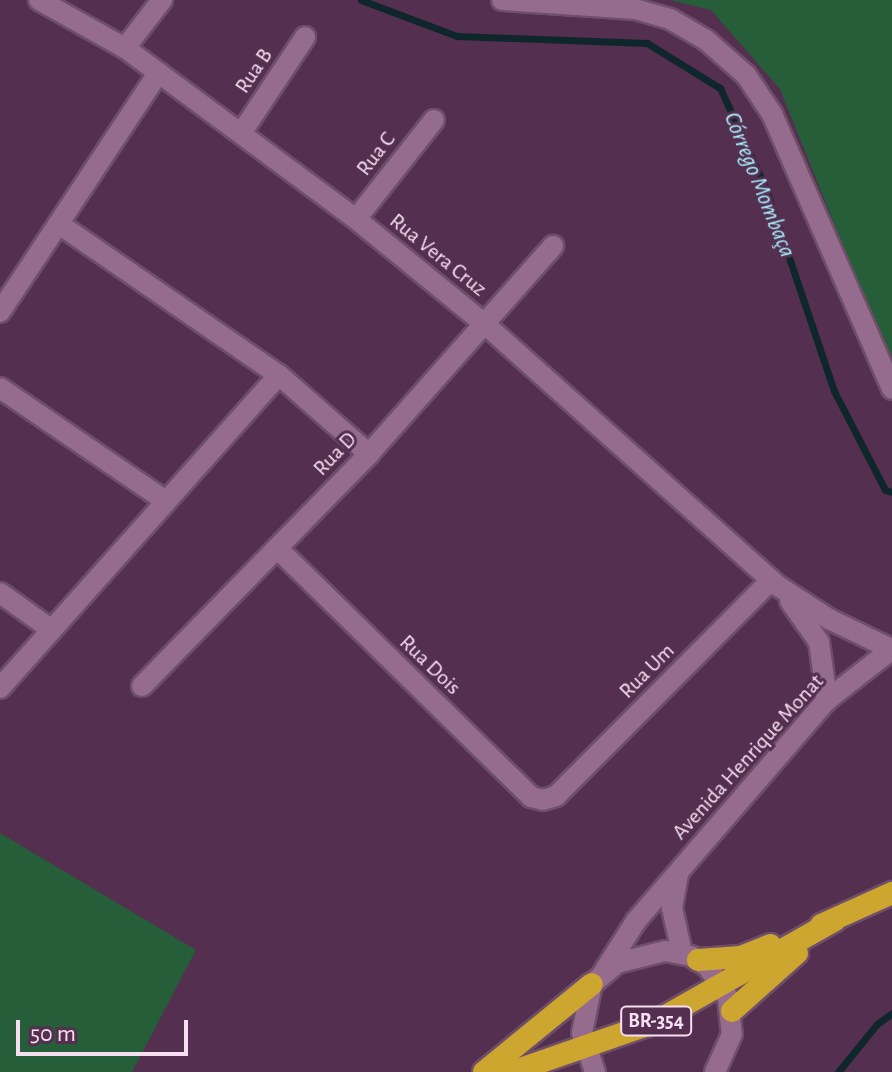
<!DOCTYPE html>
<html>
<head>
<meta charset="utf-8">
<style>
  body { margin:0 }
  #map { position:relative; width:892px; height:1072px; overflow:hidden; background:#542f4f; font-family:"Alegreya Sans",sans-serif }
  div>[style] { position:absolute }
  .green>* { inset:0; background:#255e39 }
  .stream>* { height:7px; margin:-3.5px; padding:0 3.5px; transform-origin:3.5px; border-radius:3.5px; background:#0f272c }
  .roads { filter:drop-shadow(2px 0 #6e4e69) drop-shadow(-2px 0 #6e4e69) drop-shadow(0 2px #6e4e69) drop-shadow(0 -2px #6e4e69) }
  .minor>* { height:20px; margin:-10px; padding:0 10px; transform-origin:10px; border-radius:10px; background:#956b8e }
  .tertiary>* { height:20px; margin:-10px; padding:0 10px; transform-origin:10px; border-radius:10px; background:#956b8e }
  .trunk>* { height:22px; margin:-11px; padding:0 11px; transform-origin:11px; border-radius:11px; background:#cda630 }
  span { translate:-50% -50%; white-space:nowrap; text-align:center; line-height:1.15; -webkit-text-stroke:6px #542f4f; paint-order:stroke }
  .shield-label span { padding:2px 6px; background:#542f4f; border:2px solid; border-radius:6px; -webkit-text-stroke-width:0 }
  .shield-label { font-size:20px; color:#f7dff2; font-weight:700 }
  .street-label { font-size:22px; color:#f7dff2 }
  .water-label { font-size:24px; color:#a6edfd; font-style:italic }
  .scale { position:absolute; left:16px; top:1020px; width:172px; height:36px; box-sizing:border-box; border:4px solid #f7dff2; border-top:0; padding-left:10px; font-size:24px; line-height:28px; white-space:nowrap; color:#f7dff2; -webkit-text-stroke:6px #542f4f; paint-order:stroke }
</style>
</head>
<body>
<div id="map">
  <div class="green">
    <div style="clip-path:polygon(670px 0,892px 0,892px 368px,780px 89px,711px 10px)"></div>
    <div style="clip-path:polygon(0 833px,196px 950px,132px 1072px,0 1072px)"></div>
  </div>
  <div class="stream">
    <div style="left:361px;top:0;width:103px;rotate:20.6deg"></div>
    <div style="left:457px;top:36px;width:190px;rotate:2.1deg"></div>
    <div style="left:647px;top:43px;width:86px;rotate:31.7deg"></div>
    <div style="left:720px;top:88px;width:111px;rotate:65.5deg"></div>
    <div style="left:766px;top:189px;width:213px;rotate:71.4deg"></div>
    <div style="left:834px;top:391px;width:111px;rotate:62.7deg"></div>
    <div style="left:885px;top:490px;width:7px;rotate:16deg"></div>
    <div style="left:838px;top:1072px;width:62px;rotate:-50.9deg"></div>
    <div style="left:877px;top:1024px;width:19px;rotate:-36deg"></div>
  </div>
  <div class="roads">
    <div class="minor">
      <div style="left:39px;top:0;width:98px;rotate:29.2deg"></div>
      <div style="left:125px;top:48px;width:287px;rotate:36.5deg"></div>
      <div style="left:356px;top:219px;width:168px;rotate:39.2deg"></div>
      <div style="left:486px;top:325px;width:392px;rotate:41.8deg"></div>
      <div style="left:778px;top:586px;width:61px;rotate:32.9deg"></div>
      <div style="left:829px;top:619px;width:69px;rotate:25.8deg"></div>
      <div style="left:502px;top:0;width:133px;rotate:3.9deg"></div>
      <div style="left:635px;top:9px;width:36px;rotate:16deg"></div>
      <div style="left:670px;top:19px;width:42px;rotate:30.3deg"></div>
      <div style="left:706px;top:40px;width:53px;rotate:41.2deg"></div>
      <div style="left:746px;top:75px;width:47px;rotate:56.3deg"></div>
      <div style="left:772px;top:114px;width:300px;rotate:66.4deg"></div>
      <div style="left:125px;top:48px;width:61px;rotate:-52.4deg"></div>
      <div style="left:242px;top:132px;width:114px;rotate:-56.4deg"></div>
      <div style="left:356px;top:219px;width:126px;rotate:-51.8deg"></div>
      <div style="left:59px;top:224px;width:267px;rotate:34.5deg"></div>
      <div style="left:279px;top:375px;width:120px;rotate:41.3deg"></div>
      <div style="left:0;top:312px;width:287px;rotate:-56.5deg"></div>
      <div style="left:0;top:388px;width:199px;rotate:34.3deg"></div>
      <div style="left:277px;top:548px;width:356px;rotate:44.4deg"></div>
      <div style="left:531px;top:797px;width:12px;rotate:14deg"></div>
      <div style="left:543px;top:800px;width:14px;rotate:-17deg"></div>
      <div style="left:556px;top:796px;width:305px;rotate:-45.1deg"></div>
      <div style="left:0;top:593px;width:60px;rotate:35.5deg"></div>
      <div style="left:790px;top:601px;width:50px;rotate:54.7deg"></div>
      <div style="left:819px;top:642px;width:59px;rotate:82.1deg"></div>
      <div style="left:142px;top:686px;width:325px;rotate:-45.6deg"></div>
      <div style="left:369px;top:454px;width:278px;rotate:-48.5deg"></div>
      <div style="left:0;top:688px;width:419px;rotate:-48.3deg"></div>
    </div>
    <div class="tertiary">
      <div style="left:678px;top:874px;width:35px;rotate:100deg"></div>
      <div style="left:672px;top:908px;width:46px;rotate:77.5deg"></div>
      <div style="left:603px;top:973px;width:62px;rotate:-57.6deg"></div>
      <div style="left:636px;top:921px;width:292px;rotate:-49.2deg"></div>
      <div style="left:827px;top:700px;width:83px;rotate:-38.1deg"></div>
      <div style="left:595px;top:1072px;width:41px;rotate:-108.4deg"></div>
      <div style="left:582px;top:1033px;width:50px;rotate:-78.5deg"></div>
      <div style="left:592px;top:984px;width:33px;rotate:-40deg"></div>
      <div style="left:617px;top:963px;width:49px;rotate:-14deg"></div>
      <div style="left:665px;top:951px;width:26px;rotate:11deg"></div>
      <div style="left:691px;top:956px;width:20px;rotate:33deg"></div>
      <div style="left:708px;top:967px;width:37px;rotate:57deg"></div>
      <div style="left:728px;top:998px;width:36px;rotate:84deg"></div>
      <div style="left:732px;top:1034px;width:42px;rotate:114.1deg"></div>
    </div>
    <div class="trunk">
      <div style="left:821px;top:925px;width:78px;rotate:-24.3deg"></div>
      <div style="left:698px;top:960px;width:43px;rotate:-4deg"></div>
      <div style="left:741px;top:957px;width:32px;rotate:-22deg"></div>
      <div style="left:732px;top:1011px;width:87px;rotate:-41.7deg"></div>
      <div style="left:484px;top:1072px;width:139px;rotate:-39.2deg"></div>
      <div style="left:512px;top:1072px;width:149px;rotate:-19.2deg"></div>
      <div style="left:653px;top:1023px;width:209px;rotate:-29.5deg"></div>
    </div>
  </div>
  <div class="shield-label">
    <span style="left:656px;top:1021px">BR-354</span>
  </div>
  <div class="street-label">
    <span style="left:254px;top:71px;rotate:-56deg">Rua B</span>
    <span style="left:376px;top:154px;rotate:-52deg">Rua C</span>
    <span style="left:438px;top:255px;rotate:39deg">Rua Vera Cruz</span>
    <span style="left:335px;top:454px;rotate:-46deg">Rua D</span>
    <span style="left:430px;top:665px;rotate:44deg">Rua Dois</span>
    <span style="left:647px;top:671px;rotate:-45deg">Rua Um</span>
    <span style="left:748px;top:757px;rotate:-48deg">Avenida Henrique Monat</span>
  </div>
  <div class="water-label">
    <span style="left:759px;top:185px;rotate:68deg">Córrego Mombaça</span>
  </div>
  <div class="scale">50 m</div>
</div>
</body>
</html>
